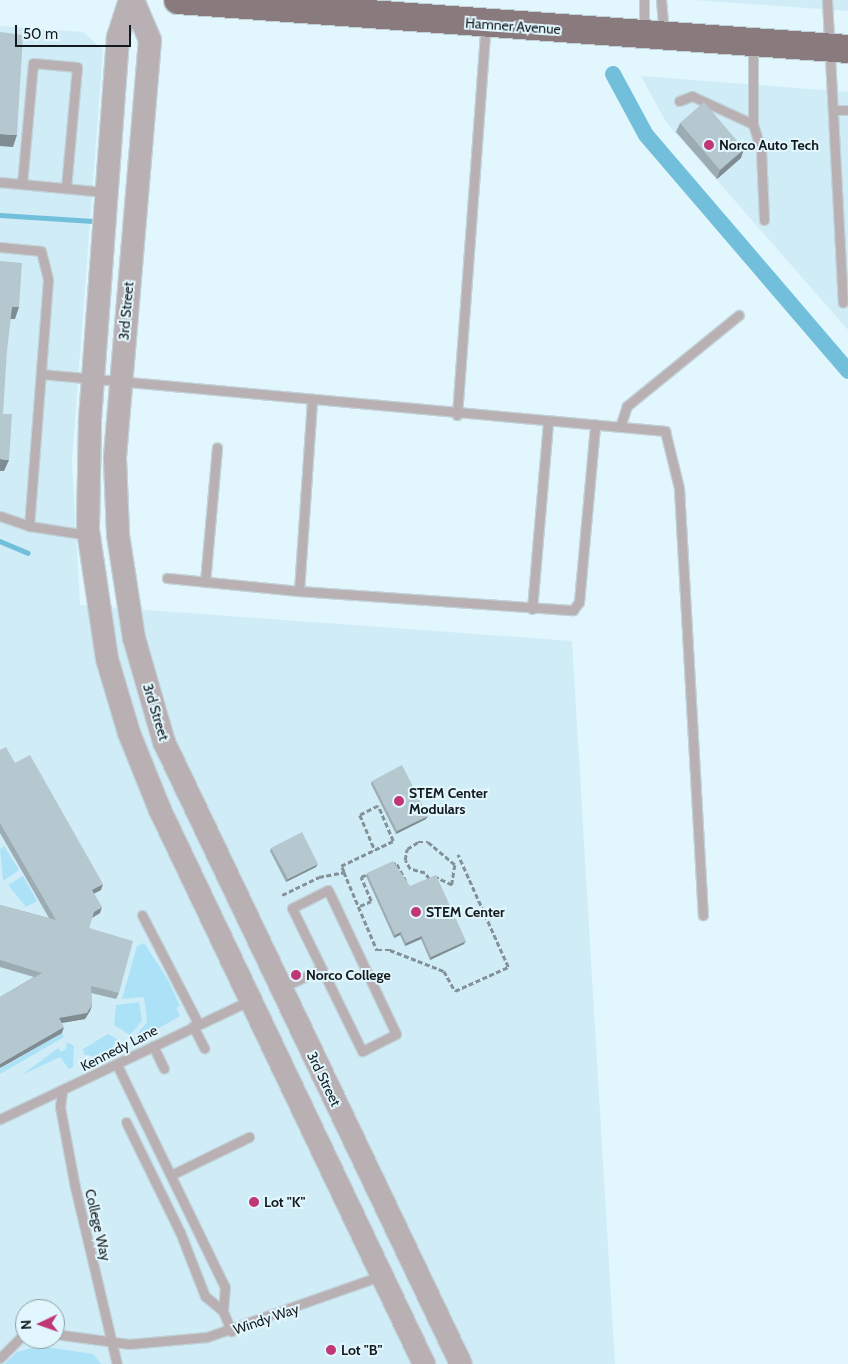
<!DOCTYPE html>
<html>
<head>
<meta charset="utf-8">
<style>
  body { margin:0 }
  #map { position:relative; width:848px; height:1364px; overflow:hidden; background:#e2f6fd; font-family:Cabin,sans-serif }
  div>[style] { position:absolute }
  .built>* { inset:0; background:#d0ecf7 }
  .green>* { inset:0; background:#ace2f7 }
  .stream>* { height:4.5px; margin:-2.25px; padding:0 2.25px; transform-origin:2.25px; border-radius:2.25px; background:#72bfdc }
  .canal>* { height:16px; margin:-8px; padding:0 8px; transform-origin:8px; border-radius:8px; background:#72bfdc }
  .path>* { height:2.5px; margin-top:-1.25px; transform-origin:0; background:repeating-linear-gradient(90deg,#849297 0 5px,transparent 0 7.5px) }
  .roads { filter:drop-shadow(1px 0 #c1d3d9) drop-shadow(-1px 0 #c1d3d9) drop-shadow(0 1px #c1d3d9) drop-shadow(0 -1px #c1d3d9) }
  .service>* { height:9px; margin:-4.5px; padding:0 4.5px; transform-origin:4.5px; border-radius:4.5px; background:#b9b0b3 }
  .tertiary>* { height:22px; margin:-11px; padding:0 11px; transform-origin:11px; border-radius:11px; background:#b9b0b3 }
  .primary>* { height:28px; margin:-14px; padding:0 14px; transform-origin:14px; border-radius:14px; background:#897a7e }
  .wall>* { inset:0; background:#9cacb2 }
  .shaded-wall>* { inset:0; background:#7f8c91 }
  .building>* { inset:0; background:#b5c8cf }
  .dots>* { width:14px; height:14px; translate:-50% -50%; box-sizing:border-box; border:2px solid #e2f6fd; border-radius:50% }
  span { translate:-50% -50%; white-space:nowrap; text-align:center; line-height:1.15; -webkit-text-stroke:4px #e2f6fd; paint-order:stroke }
  .street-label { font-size:14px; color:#141b1e }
  .poi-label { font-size:14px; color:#141b1e; font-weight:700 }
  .left { translate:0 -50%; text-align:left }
  .north { position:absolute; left:15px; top:1299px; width:50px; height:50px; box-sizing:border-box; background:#e2f6fd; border:1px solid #909ea4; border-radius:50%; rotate:267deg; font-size:14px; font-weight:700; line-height:20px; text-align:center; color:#141b1e }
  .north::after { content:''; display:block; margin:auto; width:18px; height:22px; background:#bf3775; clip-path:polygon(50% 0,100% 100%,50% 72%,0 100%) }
  .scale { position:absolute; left:15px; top:25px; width:116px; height:22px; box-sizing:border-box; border:2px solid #141b1e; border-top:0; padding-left:6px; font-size:15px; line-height:18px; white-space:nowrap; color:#141b1e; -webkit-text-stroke:4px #e2f6fd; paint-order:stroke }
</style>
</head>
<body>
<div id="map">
  <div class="built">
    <div style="clip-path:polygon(695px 0,848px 0,848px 11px,820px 9px)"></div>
    <div style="clip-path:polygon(evenodd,0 26px,83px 32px,103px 50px,72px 461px,80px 605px,572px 641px,615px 1364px,0 1364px,0 26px,25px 1309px,55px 1309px,55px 1339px,25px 1339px,25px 1309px)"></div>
    <div style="clip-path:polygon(641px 76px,848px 92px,848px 330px,666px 122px)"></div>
  </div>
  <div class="green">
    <div style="clip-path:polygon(4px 846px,19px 870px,3px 881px,0 849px)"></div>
    <div style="clip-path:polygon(23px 876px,37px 901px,26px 907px,8px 885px)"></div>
    <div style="clip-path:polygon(144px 943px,168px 980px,180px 1006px,176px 1008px,180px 1016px,138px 1040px,134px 1038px,147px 1022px,144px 997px,122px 999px,137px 946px)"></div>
    <div style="clip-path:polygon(139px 1002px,142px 1021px,130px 1035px,114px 1025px,116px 1005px)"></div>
    <div style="clip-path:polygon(62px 1033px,64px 1037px,0 1074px,0 1069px)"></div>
    <div style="clip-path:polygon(108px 1034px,117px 1039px,112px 1049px,94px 1057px,84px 1054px,83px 1049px)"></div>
    <div style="clip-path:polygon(67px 1042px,74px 1046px,73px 1067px,69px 1069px,60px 1057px,22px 1075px,58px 1048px,61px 1052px,66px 1049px)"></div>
    <div style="clip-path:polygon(39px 1346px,93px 1354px,101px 1364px,4px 1364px,17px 1352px)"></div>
  </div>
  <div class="stream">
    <div style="left:0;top:215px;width:93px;rotate:3.7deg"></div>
    <div style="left:0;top:541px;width:30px;rotate:23deg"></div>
  </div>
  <div class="canal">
    <div style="left:613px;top:74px;width:69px;rotate:61.6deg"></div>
    <div style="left:646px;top:135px;width:311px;rotate:49.4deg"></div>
  </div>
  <div class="path">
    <div style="left:391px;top:863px;width:6px;rotate:9deg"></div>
    <div style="left:397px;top:864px;width:19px;rotate:62deg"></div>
    <div style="left:344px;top:872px;width:7px;rotate:-117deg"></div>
    <div style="left:341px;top:866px;width:58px;rotate:-25.7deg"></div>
    <div style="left:393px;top:841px;width:38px;rotate:-113deg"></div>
    <div style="left:378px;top:806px;width:20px;rotate:153deg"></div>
    <div style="left:360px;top:815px;width:38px;rotate:67deg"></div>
    <div style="left:429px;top:879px;width:7px;rotate:-124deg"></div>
    <div style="left:425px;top:873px;width:16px;rotate:-165deg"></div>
    <div style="left:410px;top:869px;width:10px;rotate:-119deg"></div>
    <div style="left:405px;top:860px;width:11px;rotate:-80deg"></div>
    <div style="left:407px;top:849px;width:13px;rotate:-32deg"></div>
    <div style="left:418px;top:842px;width:10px"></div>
    <div style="left:428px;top:842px;width:35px;rotate:40deg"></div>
    <div style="left:455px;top:865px;width:20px;rotate:99deg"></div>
    <div style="left:452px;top:885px;width:19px;rotate:-155deg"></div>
    <div style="left:282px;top:895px;width:41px;rotate:-25.9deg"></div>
    <div style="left:319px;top:877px;width:25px;rotate:-11deg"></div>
    <div style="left:344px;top:872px;width:85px;rotate:67.1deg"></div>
    <div style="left:377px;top:950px;width:13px"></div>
    <div style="left:390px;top:950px;width:58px;rotate:21.3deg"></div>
    <div style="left:444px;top:971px;width:23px;rotate:61deg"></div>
    <div style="left:455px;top:991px;width:58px;rotate:-24.4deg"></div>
    <div style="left:508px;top:967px;width:123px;rotate:-114.1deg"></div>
    <div style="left:360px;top:906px;width:12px;rotate:-24deg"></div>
    <div style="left:371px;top:901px;width:26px;rotate:-113deg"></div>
    <div style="left:361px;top:877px;width:8px;rotate:-23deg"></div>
  </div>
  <div class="roads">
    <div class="service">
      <div style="left:644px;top:0;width:31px;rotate:90deg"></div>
      <div style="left:661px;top:0;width:32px;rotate:85deg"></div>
      <div style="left:827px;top:0;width:303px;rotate:87deg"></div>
      <div style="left:753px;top:46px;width:78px;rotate:90deg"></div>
      <div style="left:753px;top:124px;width:27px;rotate:73deg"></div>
      <div style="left:761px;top:150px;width:70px;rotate:87.5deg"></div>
      <div style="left:679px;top:101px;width:14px;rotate:-21deg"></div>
      <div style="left:692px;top:96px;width:67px;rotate:24.7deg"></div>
      <div style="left:836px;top:110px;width:12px"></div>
      <div style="left:0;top:182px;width:106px;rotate:5.4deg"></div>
      <div style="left:22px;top:184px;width:121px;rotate:-84.8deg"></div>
      <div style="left:33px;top:63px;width:44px;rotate:5.2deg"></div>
      <div style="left:77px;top:67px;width:121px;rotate:95.2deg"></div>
      <div style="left:0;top:247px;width:41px;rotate:5.6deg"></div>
      <div style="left:41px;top:251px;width:30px;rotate:76deg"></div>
      <div style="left:48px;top:280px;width:247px;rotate:94.4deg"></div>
      <div style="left:41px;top:374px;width:627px;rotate:5.22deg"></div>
      <div style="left:665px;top:431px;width:59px;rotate:76.2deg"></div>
      <div style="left:679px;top:488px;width:428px;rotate:86.8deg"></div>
      <div style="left:457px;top:415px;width:392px;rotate:-85.8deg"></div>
      <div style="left:620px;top:427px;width:22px;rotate:-72deg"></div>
      <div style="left:627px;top:406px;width:144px;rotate:-39.1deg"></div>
      <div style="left:0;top:516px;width:31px;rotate:19deg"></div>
      <div style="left:29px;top:526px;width:60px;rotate:8.7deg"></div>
      <div style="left:167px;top:578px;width:133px;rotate:5.6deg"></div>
      <div style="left:299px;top:591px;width:189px;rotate:-86.1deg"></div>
      <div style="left:205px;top:582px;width:135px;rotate:-84.9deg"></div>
      <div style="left:299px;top:591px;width:275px;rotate:4deg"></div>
      <div style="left:573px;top:610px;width:10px;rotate:-53deg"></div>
      <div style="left:579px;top:602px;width:178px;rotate:-84.8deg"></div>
      <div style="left:532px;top:609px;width:188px;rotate:-85.1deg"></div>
      <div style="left:328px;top:890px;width:159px;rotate:64.7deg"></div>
      <div style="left:396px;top:1034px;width:38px;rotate:153deg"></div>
      <div style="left:362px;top:1051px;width:159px;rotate:-116.1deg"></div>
      <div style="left:292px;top:908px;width:40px;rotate:-26.6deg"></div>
      <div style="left:142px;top:915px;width:122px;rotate:62.6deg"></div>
      <div style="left:283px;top:987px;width:43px;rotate:-24.8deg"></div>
      <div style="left:193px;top:1026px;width:25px;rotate:63deg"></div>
      <div style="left:153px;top:1046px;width:25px;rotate:64deg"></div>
      <div style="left:117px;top:1065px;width:247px;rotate:64.1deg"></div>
      <div style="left:225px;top:1287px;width:24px;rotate:95deg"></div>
      <div style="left:223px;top:1311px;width:22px;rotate:68deg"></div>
      <div style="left:62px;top:1092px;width:15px;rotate:98deg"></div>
      <div style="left:60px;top:1107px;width:81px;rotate:79.4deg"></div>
      <div style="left:75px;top:1187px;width:182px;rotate:76.7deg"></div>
      <div style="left:0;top:1119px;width:278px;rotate:-25.4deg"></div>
      <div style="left:126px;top:1122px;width:123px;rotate:63.9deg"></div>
      <div style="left:180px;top:1232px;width:69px;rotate:68.7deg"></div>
      <div style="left:205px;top:1296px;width:23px;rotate:40deg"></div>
      <div style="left:171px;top:1175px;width:87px;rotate:-26deg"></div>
      <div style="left:55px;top:1334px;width:75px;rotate:7.7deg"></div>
      <div style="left:129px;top:1344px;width:78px;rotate:-5.1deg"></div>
      <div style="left:207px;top:1337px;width:183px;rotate:-19.4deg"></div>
      <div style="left:0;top:1358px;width:35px;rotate:-45deg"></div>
    </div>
    <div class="tertiary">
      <div style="left:130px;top:0;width:40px;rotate:108deg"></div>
      <div style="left:118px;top:38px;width:385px;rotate:94.2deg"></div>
      <div style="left:90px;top:422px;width:108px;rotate:91.1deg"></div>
      <div style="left:88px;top:530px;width:130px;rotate:81.6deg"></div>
      <div style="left:107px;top:659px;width:77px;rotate:73.4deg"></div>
      <div style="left:129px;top:733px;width:83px;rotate:68.1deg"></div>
      <div style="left:160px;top:810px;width:614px;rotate:64.52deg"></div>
      <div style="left:133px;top:0;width:43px;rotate:67deg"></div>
      <div style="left:150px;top:40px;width:420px;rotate:94.8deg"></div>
      <div style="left:115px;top:459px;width:76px;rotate:87.7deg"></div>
      <div style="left:118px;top:535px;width:104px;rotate:81.2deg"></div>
      <div style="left:134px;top:638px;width:108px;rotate:73.9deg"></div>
      <div style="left:164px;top:742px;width:689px;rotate:64.48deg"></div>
    </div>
    <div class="primary">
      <div style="left:178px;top:0;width:672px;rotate:4.18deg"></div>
    </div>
  </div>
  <div class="wall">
    <div style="clip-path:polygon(680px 123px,741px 158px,717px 179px,676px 132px)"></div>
    <div style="clip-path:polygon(0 750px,15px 763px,101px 890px,94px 893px,100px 913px,92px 917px,89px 928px,119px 993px,116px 999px,91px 993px,92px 1005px,90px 1011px,85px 1019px,62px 1023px,62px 1033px,0 1068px,0 997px,34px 977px,0 967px,0 905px,49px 918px,0 833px)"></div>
    <div style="clip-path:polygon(372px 781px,426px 819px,396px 834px,371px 784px)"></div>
    <div style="clip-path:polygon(271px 848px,316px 867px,286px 882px,270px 851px)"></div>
    <div style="clip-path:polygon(367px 873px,410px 886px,464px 944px,430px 960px,421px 939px,405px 946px,400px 935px,394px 938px,366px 876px)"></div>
  </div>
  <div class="shaded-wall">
    <div style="clip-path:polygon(0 134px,17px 135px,13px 147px,0 146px)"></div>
    <div style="clip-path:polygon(744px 149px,741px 158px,717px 179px,720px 170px)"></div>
    <div style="clip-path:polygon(12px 307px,19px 307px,15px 319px,8px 319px)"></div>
    <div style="clip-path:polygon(0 459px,9px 460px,4px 471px,0 471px)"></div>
    <div style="clip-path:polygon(428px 816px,426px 819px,396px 834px,397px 831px)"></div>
    <div style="clip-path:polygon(318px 864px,316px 867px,286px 882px,288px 879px)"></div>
    <div style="clip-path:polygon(103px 884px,101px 890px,90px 896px,92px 890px)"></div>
    <div style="clip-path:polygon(102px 907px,100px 913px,92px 918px,94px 912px)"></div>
    <div style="clip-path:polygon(401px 932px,400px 935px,394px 938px,395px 935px)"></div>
    <div style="clip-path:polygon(422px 936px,421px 939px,405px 946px,406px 943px)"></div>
    <div style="clip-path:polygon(466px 941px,464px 944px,430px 960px,431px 957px)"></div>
    <div style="clip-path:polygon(92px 1005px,90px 1011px,85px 1019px,56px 1024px,59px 1018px)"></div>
    <div style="clip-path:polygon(64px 1027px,62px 1033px,0 1068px,0 1064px)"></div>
  </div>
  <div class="building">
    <div style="clip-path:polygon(0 32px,23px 35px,17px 135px,0 134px)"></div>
    <div style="clip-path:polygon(704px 102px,744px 149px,720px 170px,680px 123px)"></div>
    <div style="clip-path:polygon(0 261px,22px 263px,19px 307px,12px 307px,7px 351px,3px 414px,12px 414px,9px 460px,0 459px)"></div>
    <div style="clip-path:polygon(6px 747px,15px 763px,30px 755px,103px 884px,92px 890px,102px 907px,94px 912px,89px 928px,133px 941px,119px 993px,91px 986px,92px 1005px,87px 1013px,59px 1018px,64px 1027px,0 1064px,0 997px,42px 973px,0 960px,0 905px,56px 920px,0 823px,0 750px)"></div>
    <div style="clip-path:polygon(402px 765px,428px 816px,397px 831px,372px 781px)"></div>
    <div style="clip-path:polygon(302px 832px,318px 864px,288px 879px,271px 848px)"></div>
    <div style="clip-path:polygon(393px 861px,410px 886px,436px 875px,466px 941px,431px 957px,422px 936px,406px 943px,401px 932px,395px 935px,367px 873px)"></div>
  </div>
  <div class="dots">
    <div style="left:709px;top:145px;background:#bf3775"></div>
    <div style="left:399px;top:801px;background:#bf3775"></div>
    <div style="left:416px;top:912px;background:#bf3775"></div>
    <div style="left:296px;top:975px;background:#bf3775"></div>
    <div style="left:254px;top:1202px;background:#bf3775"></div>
    <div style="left:331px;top:1350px;background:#bf3775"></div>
  </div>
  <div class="street-label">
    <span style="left:513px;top:26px;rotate:4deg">Hamner Avenue</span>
    <span style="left:126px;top:311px;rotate:-85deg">3rd Street</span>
    <span style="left:156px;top:712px;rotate:73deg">3rd Street</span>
    <span style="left:119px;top:1048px;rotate:-27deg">Kennedy Lane</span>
    <span style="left:324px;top:1079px;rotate:64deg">3rd Street</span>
    <span style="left:98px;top:1225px;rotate:77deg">College Way</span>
    <span style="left:266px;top:1319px;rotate:-19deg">Windy Way</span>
  </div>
  <div class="poi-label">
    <span class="left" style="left:719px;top:145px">Norco Auto Tech</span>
    <span class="left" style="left:409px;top:801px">STEM Center<br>Modulars</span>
    <span class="left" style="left:426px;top:912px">STEM Center</span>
    <span class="left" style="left:306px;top:975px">Norco College</span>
    <span class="left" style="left:264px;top:1202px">Lot "K"</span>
    <span class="left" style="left:341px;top:1350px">Lot "B"</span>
  </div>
  <div class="north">N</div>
  <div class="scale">50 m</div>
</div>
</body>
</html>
